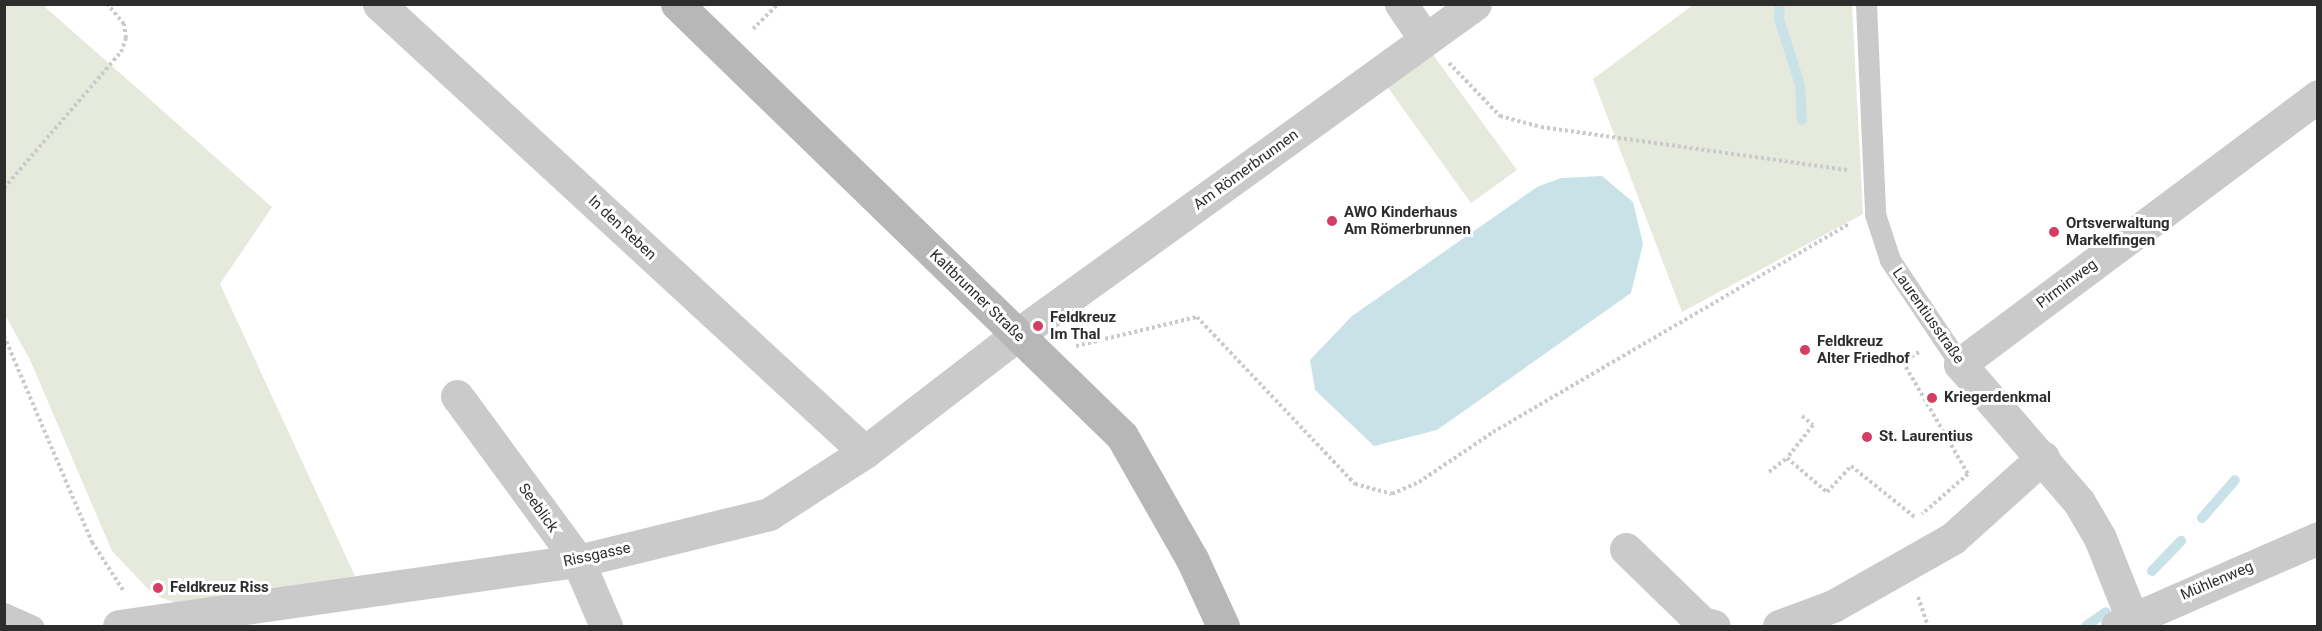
<!DOCTYPE html>
<html>
<head>
<meta charset="utf-8">
<style>
  body { margin:0 }
  #map { position:relative; width:2322px; height:631px; overflow:hidden; background:#fff; font-family:Roboto,sans-serif }
  div>[style] { position:absolute }
  .green>* { inset:0; background:#e6eadc }
  .water>* { inset:0; background:#c9e2e8 }
  .stream>* { height:10px; margin:-5px; padding:0 5px; transform-origin:5px; border-radius:5px; background:#c9e2e8 }
  .path>* { height:4px; margin-top:-2px; transform-origin:0; background:repeating-linear-gradient(90deg,#cacaca 0 3px,transparent 0 6px) }
  .lane>* { height:21px; margin:-10.5px; padding:0 10.5px; transform-origin:10.5px; border-radius:10.5px; background:#cacaca }
  .street>* { height:33px; margin:-16.5px; padding:0 16.5px; transform-origin:16.5px; border-radius:16.5px; background:#cacaca }
  .secondary>* { height:33px; margin:-16.5px; padding:0 16.5px; transform-origin:16.5px; border-radius:16.5px; background:#b7b7b7 }
  .dots>* { width:16px; height:16px; translate:-50% -50%; box-sizing:border-box; border:3px solid #fff; border-radius:50% }
  span { translate:-50% -50%; white-space:nowrap; text-align:center; line-height:1.15; -webkit-text-stroke:6px #fff; paint-order:stroke }
  .street-label { font-size:15px; color:#2d2d2d }
  .poi-label { font-size:15px; color:#2d2d2d; font-weight:700 }
  .left { translate:0 -50%; text-align:left }
  .frame { position:absolute; inset:0; border:6px solid #2d2d2d; pointer-events:none }
</style>
</head>
<body>
<div id="map">
  <div class="green">
    <div style="clip-path:polygon(4px 5px,47px 5px,45px 7px,272px 207px,220px 284px,355px 576px,185px 606px,154px 595px,112px 551px,30px 360px,5px 315px)"></div>
    <div style="clip-path:polygon(1693px 5px,1852px 5px,1863px 214px,1682px 312px,1593px 79px)"></div>
    <div style="clip-path:polygon(1431px 52px,1517px 170px,1471px 203px,1386px 85px)"></div>
  </div>
  <div class="water">
    <div style="clip-path:polygon(1602px 176px,1633px 202px,1643px 244px,1631px 293px,1437px 430px,1374px 446px,1315px 390px,1310px 360px,1352px 316px,1537px 187px,1561px 178px)"></div>
  </div>
  <div class="stream">
    <div style="left:1780px;top:4px;width:15px;rotate:94deg"></div>
    <div style="left:1779px;top:19px;width:69px;rotate:72.3deg"></div>
    <div style="left:1800px;top:85px;width:35px;rotate:87deg"></div>
    <div style="left:2202px;top:518px;width:50px;rotate:-49deg"></div>
    <div style="left:2152px;top:571px;width:42px;rotate:-46deg"></div>
    <div style="left:2086px;top:626px;width:24px;rotate:-35deg"></div>
  </div>
  <div class="path">
    <div style="left:753px;top:29px;width:35px;rotate:-45deg"></div>
    <div style="left:1449px;top:63px;width:74px;rotate:46.1deg"></div>
    <div style="left:1500px;top:116px;width:42px;rotate:15deg"></div>
    <div style="left:1541px;top:127px;width:309px;rotate:8deg"></div>
    <div style="left:4px;top:188px;width:179px;rotate:-49.3deg"></div>
    <div style="left:121px;top:52px;width:15px;rotate:-70deg"></div>
    <div style="left:126px;top:38px;width:14px;rotate:-98deg"></div>
    <div style="left:124px;top:24px;width:26px;rotate:-130deg"></div>
    <div style="left:4px;top:336px;width:224px;rotate:66.9deg"></div>
    <div style="left:92px;top:542px;width:57px;rotate:57.1deg"></div>
    <div style="left:1076px;top:346px;width:124px;rotate:-13.5deg"></div>
    <div style="left:1197px;top:317px;width:230px;rotate:46.6deg"></div>
    <div style="left:1355px;top:484px;width:38px;rotate:15deg"></div>
    <div style="left:1392px;top:494px;width:30px;rotate:-24deg"></div>
    <div style="left:1419px;top:482px;width:89px;rotate:-34deg"></div>
    <div style="left:1493px;top:432px;width:412px;rotate:-30.3deg"></div>
    <div style="left:1919px;top:352px;width:19px;rotate:148deg"></div>
    <div style="left:1903px;top:362px;width:129px;rotate:59.9deg"></div>
    <div style="left:1968px;top:474px;width:61px;rotate:139deg"></div>
    <div style="left:1802px;top:416px;width:14px;rotate:39deg"></div>
    <div style="left:1813px;top:425px;width:42px;rotate:128.2deg"></div>
    <div style="left:1787px;top:458px;width:52px;rotate:40.4deg"></div>
    <div style="left:1827px;top:492px;width:35px;rotate:-47deg"></div>
    <div style="left:1851px;top:466px;width:83px;rotate:38.7deg"></div>
    <div style="left:1769px;top:472px;width:23px;rotate:-38deg"></div>
    <div style="left:1918px;top:597px;width:31px;rotate:71deg"></div>
  </div>
  <div class="lane">
    <div style="left:1866px;top:4px;width:210px;rotate:87.5deg"></div>
    <div style="left:1875px;top:214px;width:48px;rotate:71.9deg"></div>
    <div style="left:1890px;top:260px;width:125px;rotate:56.1deg"></div>
    <div style="left:4px;top:613px;width:32px;rotate:24deg"></div>
  </div>
  <div class="street">
    <div style="left:379px;top:4px;width:661px;rotate:42.67deg"></div>
    <div style="left:1401px;top:4px;width:42px;rotate:55.6deg"></div>
    <div style="left:457px;top:396px;width:205px;rotate:53.7deg"></div>
    <div style="left:578px;top:561px;width:71px;rotate:66.7deg"></div>
    <div style="left:1626px;top:549px;width:106px;rotate:44.2deg"></div>
    <div style="left:1702px;top:623px;width:12px;rotate:14deg"></div>
    <div style="left:119px;top:626px;width:464px;rotate:-8.1deg"></div>
    <div style="left:578px;top:561px;width:197px;rotate:-13.8deg"></div>
    <div style="left:769px;top:514px;width:114px;rotate:-32.9deg"></div>
    <div style="left:865px;top:452px;width:192px;rotate:-37.6deg"></div>
    <div style="left:1017px;top:335px;width:565px;rotate:-35.86deg"></div>
    <div style="left:1779px;top:626px;width:58px;rotate:-20.3deg"></div>
    <div style="left:1833px;top:606px;width:138px;rotate:-29.5deg"></div>
    <div style="left:1953px;top:538px;width:121px;rotate:-42deg"></div>
    <div style="left:2117px;top:626px;width:219px;rotate:-23.6deg"></div>
    <div style="left:2135px;top:626px;width:95px;rotate:-111.7deg"></div>
    <div style="left:2100px;top:538px;width:42px;rotate:-120.3deg"></div>
    <div style="left:2079px;top:502px;width:182px;rotate:-130.8deg"></div>
    <div style="left:1960px;top:364px;width:447px;rotate:-36.8deg"></div>
  </div>
  <div class="secondary">
    <div style="left:677px;top:4px;width:620px;rotate:44.15deg"></div>
    <div style="left:1122px;top:436px;width:142px;rotate:60.4deg"></div>
    <div style="left:1192px;top:559px;width:74px;rotate:65.2deg"></div>
  </div>
  <div class="dots">
    <div style="left:1332px;top:221px;background:#d63d63"></div>
    <div style="left:2054px;top:232px;background:#d63d63"></div>
    <div style="left:1038px;top:326px;background:#d63d63"></div>
    <div style="left:1805px;top:350px;background:#d63d63"></div>
    <div style="left:1932px;top:398px;background:#d63d63"></div>
    <div style="left:1867px;top:437px;background:#d63d63"></div>
    <div style="left:158px;top:588px;background:#d63d63"></div>
  </div>
  <div class="street-label">
    <span style="left:1246px;top:170px;rotate:-36deg">Am Römerbrunnen</span>
    <span style="left:622px;top:228px;rotate:43deg">In den Reben</span>
    <span style="left:2067px;top:284px;rotate:-37deg">Pirminweg</span>
    <span style="left:977px;top:296px;rotate:44deg">Kaltbrunner Straße</span>
    <span style="left:1928px;top:316px;rotate:55deg">Laurentiusstraße</span>
    <span style="left:538px;top:508px;rotate:54deg">Seeblick</span>
    <span style="left:597px;top:555px;rotate:-12deg">Rissgasse</span>
    <span style="left:2217px;top:581px;rotate:-23deg">Mühlenweg</span>
  </div>
  <div class="poi-label">
    <span class="left" style="left:1344px;top:221px">AWO Kinderhaus<br>Am Römerbrunnen</span>
    <span class="left" style="left:2066px;top:232px">Ortsverwaltung<br>Markelfingen</span>
    <span class="left" style="left:1050px;top:326px">Feldkreuz<br>Im Thal</span>
    <span class="left" style="left:1817px;top:350px">Feldkreuz<br>Alter Friedhof</span>
    <span class="left" style="left:1944px;top:398px">Kriegerdenkmal</span>
    <span class="left" style="left:1879px;top:437px">St. Laurentius</span>
    <span class="left" style="left:170px;top:588px">Feldkreuz Riss</span>
  </div>
  <div class="frame"></div>
</div>
</body>
</html>
